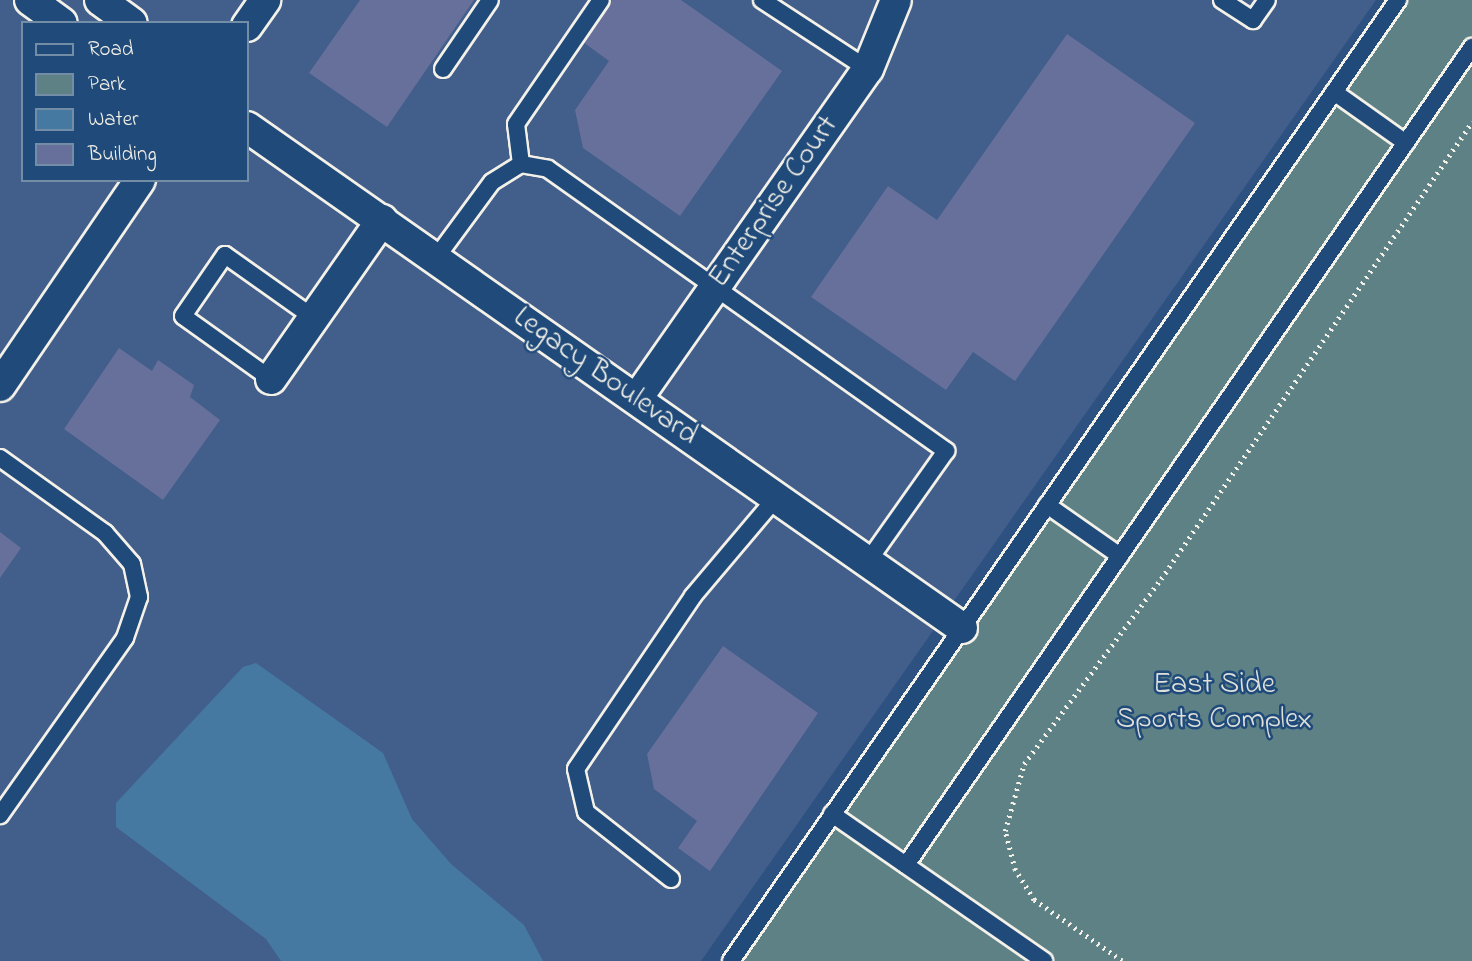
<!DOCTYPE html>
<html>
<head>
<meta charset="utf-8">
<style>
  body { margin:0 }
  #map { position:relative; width:1472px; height:961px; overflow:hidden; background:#2d5281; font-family:"Indie Flower",sans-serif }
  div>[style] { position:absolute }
  .built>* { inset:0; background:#425e8b }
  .green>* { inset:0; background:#5e8185 }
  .water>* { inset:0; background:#4579a2 }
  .building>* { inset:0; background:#66709b }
  .path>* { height:4.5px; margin-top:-2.25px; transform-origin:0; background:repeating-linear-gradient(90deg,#f4f1e8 0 2px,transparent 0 7px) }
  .roads { filter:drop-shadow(2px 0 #f4f1e8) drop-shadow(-2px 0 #f4f1e8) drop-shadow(0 2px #f4f1e8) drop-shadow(0 -2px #f4f1e8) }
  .lane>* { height:16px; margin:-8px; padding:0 8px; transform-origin:8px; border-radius:8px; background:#1f4a7a }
  .street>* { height:30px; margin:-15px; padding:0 15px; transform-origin:15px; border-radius:15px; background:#1f4a7a }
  span { translate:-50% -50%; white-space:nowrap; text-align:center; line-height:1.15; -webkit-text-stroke:5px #1f4a7a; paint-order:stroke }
  .street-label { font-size:30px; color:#f4f1e8 }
  .park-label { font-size:30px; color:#dee0d9 }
  .legend { position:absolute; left:21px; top:21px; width:228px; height:161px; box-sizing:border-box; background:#1f4a7a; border:2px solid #748da6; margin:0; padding:9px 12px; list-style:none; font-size:21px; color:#f4f1e8 }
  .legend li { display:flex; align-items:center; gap:14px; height:35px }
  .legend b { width:35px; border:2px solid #748da6 }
</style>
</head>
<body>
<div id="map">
  <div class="built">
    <div style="clip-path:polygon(evenodd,0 0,1376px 0,701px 961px,0 961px,0 0,23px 23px,247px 23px,247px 180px,23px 180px,23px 23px)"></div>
  </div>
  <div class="green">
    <div style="clip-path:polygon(1385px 0,1472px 0,1472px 961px,723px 961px)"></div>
  </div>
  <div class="water">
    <div style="clip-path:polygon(256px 663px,383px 753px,412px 819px,451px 864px,524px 925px,543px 961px,281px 961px,266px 939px,116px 827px,116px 803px,243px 667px)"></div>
  </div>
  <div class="building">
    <div style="clip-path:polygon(360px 0,474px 0,387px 127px,309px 73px)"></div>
    <div style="clip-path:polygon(612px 0,681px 0,782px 71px,680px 216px,583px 148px,575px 110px,609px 61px,583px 42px)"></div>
    <div style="clip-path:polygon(1067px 34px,1195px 123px,1015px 381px,973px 352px,946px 390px,811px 297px,888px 186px,937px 220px)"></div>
    <div style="clip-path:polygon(119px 348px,152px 371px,158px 360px,194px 385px,190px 397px,220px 420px,163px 500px,64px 429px)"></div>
    <div style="clip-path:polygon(0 532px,21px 548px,0 578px)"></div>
    <div style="clip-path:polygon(723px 646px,818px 713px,710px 871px,678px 848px,697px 821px,654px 789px,647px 754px)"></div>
  </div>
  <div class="path">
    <div style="left:1122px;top:961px;width:107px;rotate:-145.3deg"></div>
    <div style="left:1034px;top:900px;width:36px;rotate:-122deg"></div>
    <div style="left:1015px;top:870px;width:40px;rotate:-104.4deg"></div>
    <div style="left:1005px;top:831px;width:70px;rotate:-74.2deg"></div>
    <div style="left:1024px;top:764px;width:230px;rotate:-53.5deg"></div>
    <div style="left:1161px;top:579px;width:553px;rotate:-55.76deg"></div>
  </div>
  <div class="roads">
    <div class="lane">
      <div style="left:762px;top:0;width:126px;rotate:33.1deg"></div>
      <div style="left:1222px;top:0;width:37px;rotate:33deg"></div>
      <div style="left:1253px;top:20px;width:24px;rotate:-55deg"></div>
      <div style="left:443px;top:69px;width:83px;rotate:-55.7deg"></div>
      <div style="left:1334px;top:92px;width:88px;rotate:35.3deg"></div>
      <div style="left:521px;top:164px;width:40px;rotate:-97.1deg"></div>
      <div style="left:516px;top:124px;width:150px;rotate:-55.6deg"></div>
      <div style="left:436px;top:258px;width:94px;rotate:-53.6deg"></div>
      <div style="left:492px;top:182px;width:34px;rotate:-32deg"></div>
      <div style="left:521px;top:164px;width:27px;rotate:10deg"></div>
      <div style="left:548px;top:169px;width:488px;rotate:35.3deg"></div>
      <div style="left:946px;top:451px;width:138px;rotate:125.3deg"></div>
      <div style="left:271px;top:379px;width:108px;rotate:-144.4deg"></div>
      <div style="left:183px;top:316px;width:74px;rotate:-55.5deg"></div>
      <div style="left:225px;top:255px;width:109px;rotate:35.3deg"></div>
      <div style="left:0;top:458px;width:129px;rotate:35.5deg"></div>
      <div style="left:105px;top:533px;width:41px;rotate:48.9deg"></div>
      <div style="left:132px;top:564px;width:34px;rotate:78deg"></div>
      <div style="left:139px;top:597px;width:43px;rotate:108.9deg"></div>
      <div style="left:125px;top:638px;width:217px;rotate:125.2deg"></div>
      <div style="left:1047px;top:505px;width:89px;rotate:34.9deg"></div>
      <div style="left:832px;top:814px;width:258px;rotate:34.7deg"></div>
      <div style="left:906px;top:865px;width:995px;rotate:-55.32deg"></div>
      <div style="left:671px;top:879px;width:108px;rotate:-141.8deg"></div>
      <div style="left:586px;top:812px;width:44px;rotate:-103.1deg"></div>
      <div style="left:576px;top:769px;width:209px;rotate:-55.9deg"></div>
      <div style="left:693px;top:596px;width:127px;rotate:-49.8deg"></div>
      <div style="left:731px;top:961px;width:1170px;rotate:-55.24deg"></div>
    </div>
    <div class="street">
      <div style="left:30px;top:0;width:39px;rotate:36deg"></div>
      <div style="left:100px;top:0;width:39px;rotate:36deg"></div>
      <div style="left:247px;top:26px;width:32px;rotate:-55deg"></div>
      <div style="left:247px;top:127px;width:873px;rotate:35.02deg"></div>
      <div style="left:271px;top:379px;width:194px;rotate:-55.1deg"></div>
      <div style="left:0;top:386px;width:249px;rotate:-55.8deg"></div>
      <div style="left:638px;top:397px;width:401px;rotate:-55deg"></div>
      <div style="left:868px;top:69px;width:74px;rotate:-67.9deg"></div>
    </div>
  </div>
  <div class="street-label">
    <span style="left:774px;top:202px;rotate:-55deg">Enterprise Court</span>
    <span style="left:605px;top:377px;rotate:35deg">Legacy Boulevard</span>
  </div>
  <div class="park-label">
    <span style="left:1214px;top:702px">East Side<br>Sports Complex</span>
  </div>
  <ul class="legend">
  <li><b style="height:9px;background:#1f4a7a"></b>Road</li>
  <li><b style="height:19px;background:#5e8185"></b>Park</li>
  <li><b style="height:19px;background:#4579a2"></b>Water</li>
  <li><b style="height:19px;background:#66709b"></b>Building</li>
  </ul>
</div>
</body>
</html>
